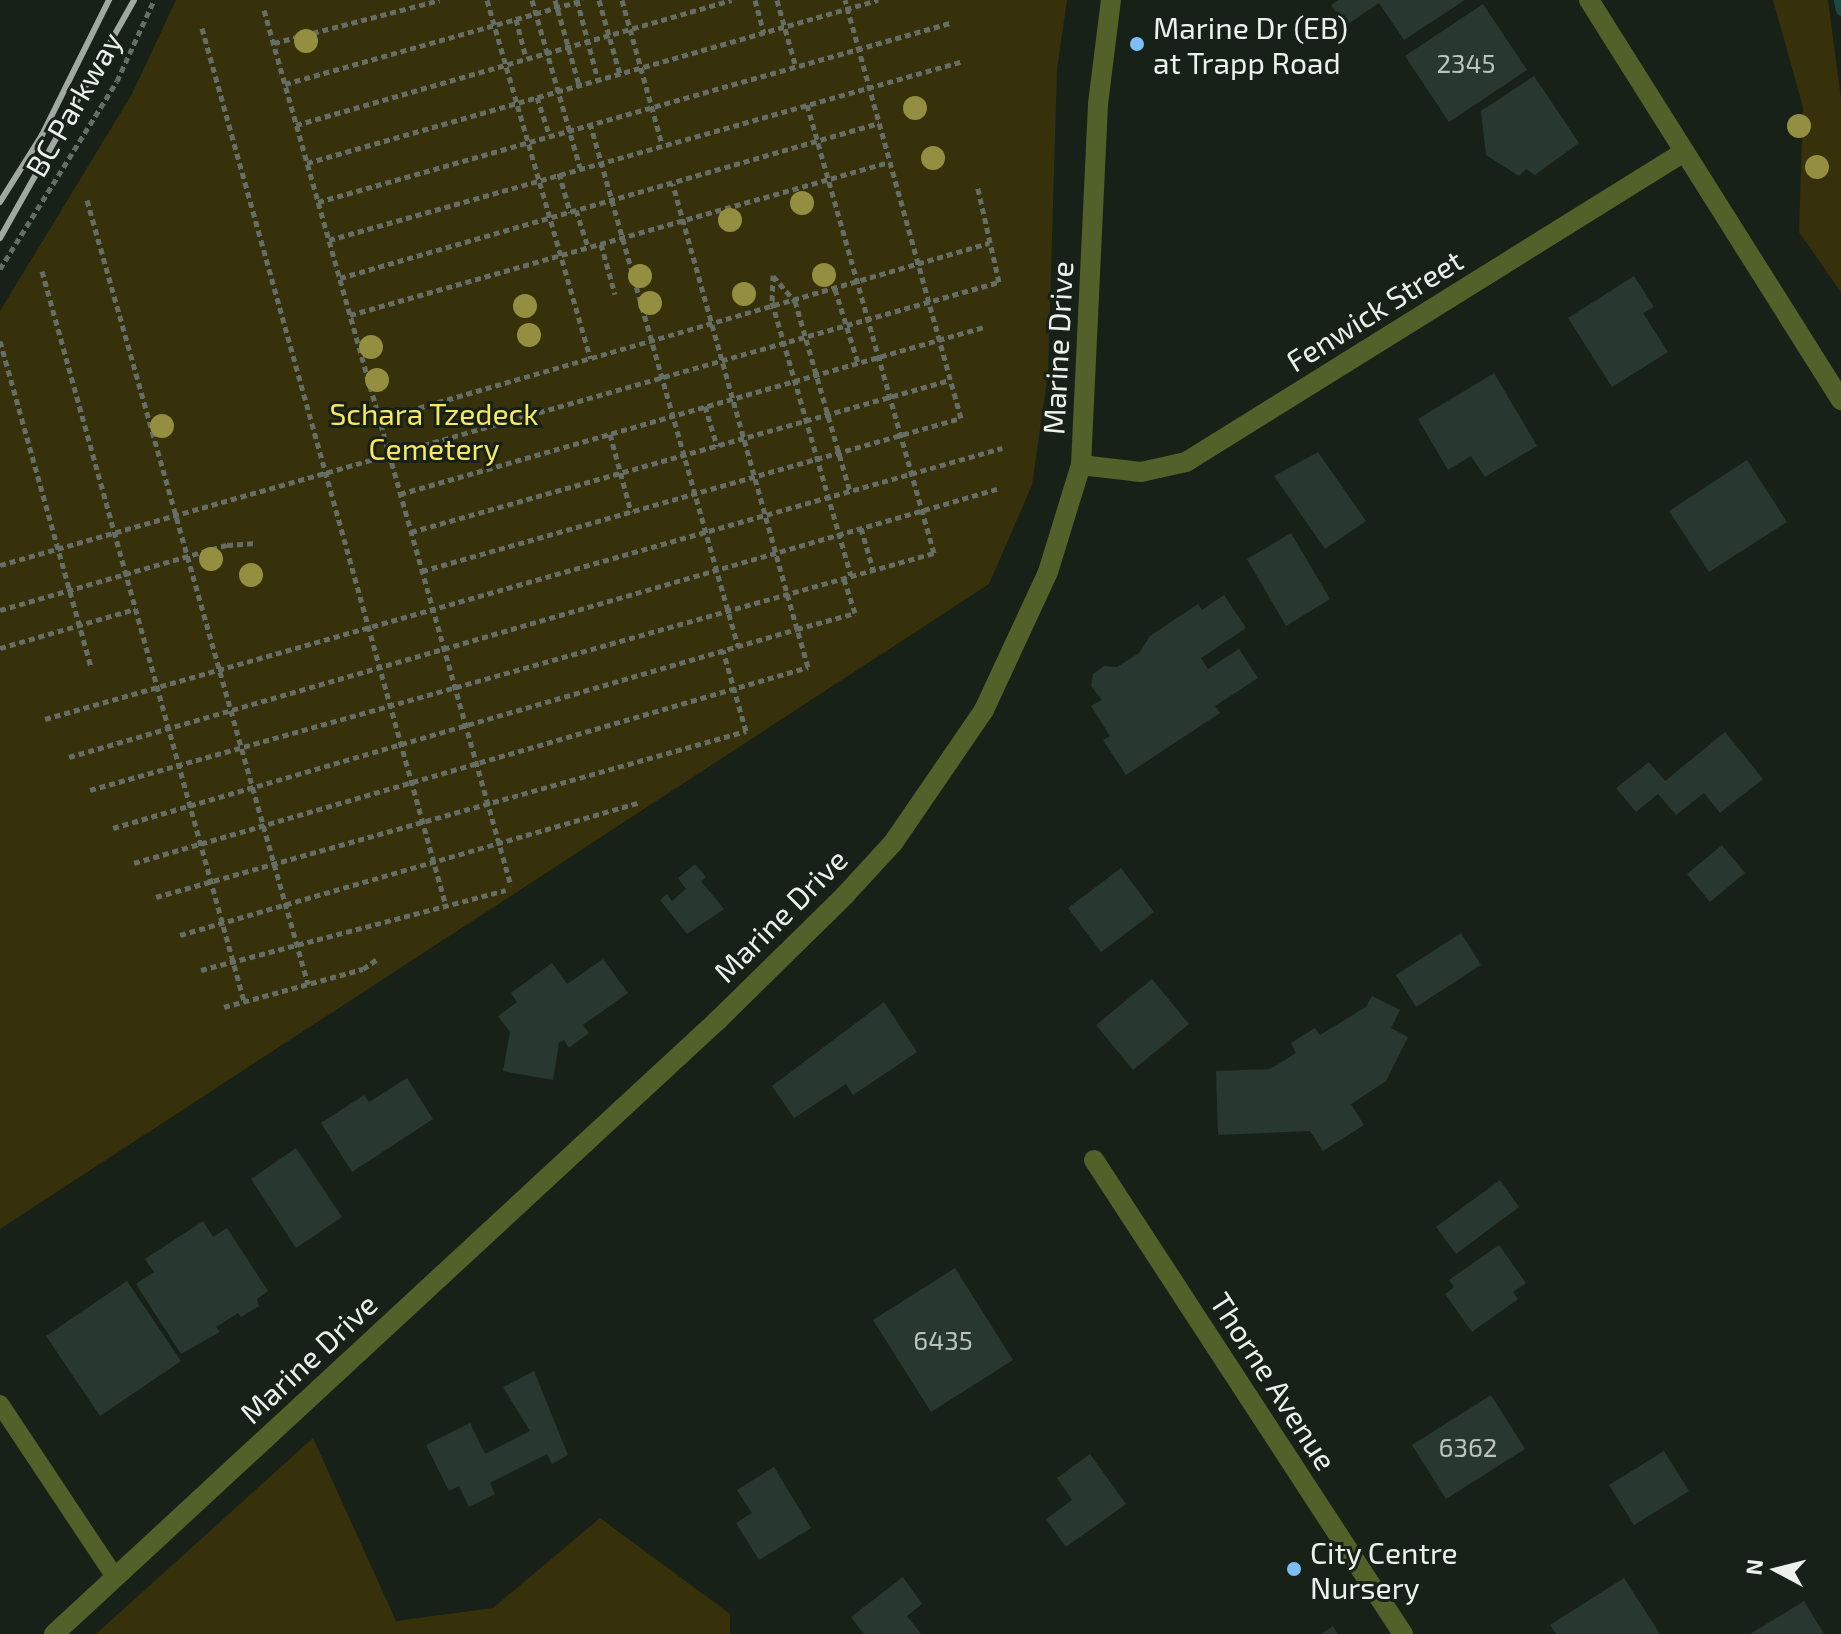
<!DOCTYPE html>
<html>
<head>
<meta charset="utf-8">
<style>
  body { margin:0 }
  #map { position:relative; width:1841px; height:1634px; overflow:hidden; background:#182117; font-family:"Exo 2",sans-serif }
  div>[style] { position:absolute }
  .green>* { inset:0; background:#36310a }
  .stream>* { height:11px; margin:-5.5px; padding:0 5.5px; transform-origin:5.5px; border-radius:5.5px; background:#1c4842 }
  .building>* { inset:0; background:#283730 }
  .path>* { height:5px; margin-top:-2.5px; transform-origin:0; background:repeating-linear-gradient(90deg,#656d64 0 6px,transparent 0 10px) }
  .service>* { height:18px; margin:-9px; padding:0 9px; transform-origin:9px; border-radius:9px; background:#526129 }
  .minor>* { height:20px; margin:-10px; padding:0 10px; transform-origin:10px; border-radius:10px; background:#526129 }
  .tertiary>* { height:20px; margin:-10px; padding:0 10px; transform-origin:10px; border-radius:10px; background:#526129 }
  .rail>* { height:6px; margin:-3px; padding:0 3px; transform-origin:3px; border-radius:3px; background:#a1a8a0 }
  .trees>* { width:24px; height:24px; margin:-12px; border-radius:50%; background:#938e40 }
  .dots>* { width:22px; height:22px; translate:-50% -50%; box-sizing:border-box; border:4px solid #182117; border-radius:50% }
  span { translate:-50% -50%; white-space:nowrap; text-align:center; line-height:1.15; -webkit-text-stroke:6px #182117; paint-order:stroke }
  .number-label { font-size:26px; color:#bbc3bc }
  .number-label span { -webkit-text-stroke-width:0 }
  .poi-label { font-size:30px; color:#ecf2eb }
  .left { translate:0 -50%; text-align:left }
  .street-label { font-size:30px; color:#ecf2eb }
  .park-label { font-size:30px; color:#f8e761 }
  .north { position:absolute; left:1737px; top:1530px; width:80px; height:80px; -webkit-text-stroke:6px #182117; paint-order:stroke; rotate:277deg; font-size:22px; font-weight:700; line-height:32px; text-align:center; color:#ecf2eb }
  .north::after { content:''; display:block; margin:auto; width:28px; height:36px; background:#ecf2eb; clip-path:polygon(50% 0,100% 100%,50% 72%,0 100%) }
</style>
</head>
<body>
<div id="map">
  <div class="green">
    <div style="clip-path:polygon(176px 0,1067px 0,1057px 69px,1048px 374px,1032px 485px,989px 584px,0 1229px,0 311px,132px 94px)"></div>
    <div style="clip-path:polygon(1773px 0,1828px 0,1841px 99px,1841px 292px,1799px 232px,1803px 107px)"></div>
    <div style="clip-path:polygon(313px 1438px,396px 1621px,493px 1608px,600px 1518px,730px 1614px,730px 1634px,96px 1634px)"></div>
  </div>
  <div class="stream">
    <div style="left:1839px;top:0;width:10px;rotate:79deg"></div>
  </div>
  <div class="building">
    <div style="clip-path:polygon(1338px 0,1465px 0,1404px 40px,1379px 3px,1345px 26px,1331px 5px)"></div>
    <div style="clip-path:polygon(1483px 4px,1527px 70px,1449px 122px,1405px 56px)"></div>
    <div style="clip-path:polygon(1534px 76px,1579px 143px,1535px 175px,1526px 169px,1519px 176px,1486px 155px,1481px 111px)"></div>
    <div style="clip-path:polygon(1634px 276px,1654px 307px,1643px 313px,1668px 352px,1612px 387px,1568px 318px)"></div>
    <div style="clip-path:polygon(1494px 373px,1537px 446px,1485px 477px,1471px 456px,1448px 470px,1418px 419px)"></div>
    <div style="clip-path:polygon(1318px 452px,1366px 521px,1325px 549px,1274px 476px)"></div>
    <div style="clip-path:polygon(1747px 460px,1787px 522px,1709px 572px,1669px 511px)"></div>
    <div style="clip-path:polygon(1291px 533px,1330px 599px,1286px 626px,1247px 559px)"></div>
    <div style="clip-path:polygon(1224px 595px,1246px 628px,1201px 658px,1208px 669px,1239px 649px,1258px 678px,1215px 706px,1220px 713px,1126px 775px,1103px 740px,1110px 736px,1091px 706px,1102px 700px,1091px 686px,1093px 674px,1104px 666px,1117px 667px,1139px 653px,1150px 636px,1198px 604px,1202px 610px)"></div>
    <div style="clip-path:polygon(1725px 732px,1763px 779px,1720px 813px,1704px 793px,1676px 815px,1658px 794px,1636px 812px,1616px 788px,1649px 762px,1665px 781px)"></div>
    <div style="clip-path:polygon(1722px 845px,1745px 873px,1710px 902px,1687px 874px)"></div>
    <div style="clip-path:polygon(695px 864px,706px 877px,701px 881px,724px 909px,687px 934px,660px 900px,667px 894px,672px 901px,686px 889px,678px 878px)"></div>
    <div style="clip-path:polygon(1121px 868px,1154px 912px,1101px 952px,1068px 908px)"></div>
    <div style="clip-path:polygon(1461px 933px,1481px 965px,1416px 1007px,1396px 975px)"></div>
    <div style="clip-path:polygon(603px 959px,628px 993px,583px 1025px,589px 1033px,569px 1048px,564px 1040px,559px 1043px,553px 1080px,503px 1071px,510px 1032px,498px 1016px,517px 1002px,511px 993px,552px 963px,567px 984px)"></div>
    <div style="clip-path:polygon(1152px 979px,1189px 1024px,1133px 1070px,1096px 1025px)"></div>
    <div style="clip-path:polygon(1372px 996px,1400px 1010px,1391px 1028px,1408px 1037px,1386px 1081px,1351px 1104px,1364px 1125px,1323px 1151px,1310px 1131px,1218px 1135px,1216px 1071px,1270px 1069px,1296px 1053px,1291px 1043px,1315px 1028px,1320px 1035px,1366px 1007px)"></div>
    <div style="clip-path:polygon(884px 1002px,917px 1052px,853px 1095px,846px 1084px,794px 1118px,772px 1086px)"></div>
    <div style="clip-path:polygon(407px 1078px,433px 1119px,352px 1172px,321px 1123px,364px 1095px,369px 1102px)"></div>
    <div style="clip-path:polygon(296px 1148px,342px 1217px,296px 1248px,251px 1179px)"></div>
    <div style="clip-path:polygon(1500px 1180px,1519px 1207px,1456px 1254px,1436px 1227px)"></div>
    <div style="clip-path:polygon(203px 1221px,213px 1237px,227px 1228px,268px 1291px,257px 1299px,259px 1306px,241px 1317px,238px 1313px,216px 1327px,220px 1332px,181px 1354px,136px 1284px,154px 1272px,145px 1259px)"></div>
    <div style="clip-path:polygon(1499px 1245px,1526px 1283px,1513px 1292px,1518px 1299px,1472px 1332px,1445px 1294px,1454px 1287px,1449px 1280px)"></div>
    <div style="clip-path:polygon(955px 1268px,1013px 1360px,931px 1412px,873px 1320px)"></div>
    <div style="clip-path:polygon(127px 1281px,181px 1361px,100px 1416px,46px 1336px)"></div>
    <div style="clip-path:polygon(534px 1371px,568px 1455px,552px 1464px,547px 1454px,490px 1483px,495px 1494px,469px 1507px,459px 1486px,449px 1491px,426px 1445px,470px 1423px,485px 1454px,530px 1431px,503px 1387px)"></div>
    <div style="clip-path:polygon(1491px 1395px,1525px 1449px,1446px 1499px,1412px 1445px)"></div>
    <div style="clip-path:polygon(1664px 1451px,1689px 1491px,1634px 1525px,1609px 1485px)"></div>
    <div style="clip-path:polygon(1090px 1454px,1126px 1504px,1066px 1547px,1046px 1519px,1072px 1500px,1057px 1478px)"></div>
    <div style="clip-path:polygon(774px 1467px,811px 1528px,759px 1560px,736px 1523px,752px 1513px,737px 1490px)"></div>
    <div style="clip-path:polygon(903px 1577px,922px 1604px,907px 1616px,921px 1634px,864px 1634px,851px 1617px)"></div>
    <div style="clip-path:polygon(1624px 1578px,1660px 1634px,1556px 1634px,1550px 1625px)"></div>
    <div style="clip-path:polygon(1804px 1601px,1824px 1634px,1750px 1634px)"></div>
    <div style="clip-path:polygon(1333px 1626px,1338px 1634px,1321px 1634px)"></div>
  </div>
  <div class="path">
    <div style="left:487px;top:0;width:373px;rotate:73.9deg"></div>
    <div style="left:532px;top:0;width:174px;rotate:74deg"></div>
    <div style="left:555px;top:0;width:88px;rotate:74.2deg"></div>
    <div style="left:577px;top:0;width:83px;rotate:75.3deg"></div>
    <div style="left:599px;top:0;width:77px;rotate:74.2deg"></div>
    <div style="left:622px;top:0;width:149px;rotate:74.5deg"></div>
    <div style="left:755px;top:0;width:34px;rotate:75deg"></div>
    <div style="left:777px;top:0;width:66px;rotate:74.3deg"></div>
    <div style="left:264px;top:10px;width:910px;rotate:74.25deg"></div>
    <div style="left:516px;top:19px;width:40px;rotate:75.6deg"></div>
    <div style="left:202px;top:28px;width:911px;rotate:74.47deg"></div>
    <div style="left:274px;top:43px;width:171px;rotate:-14.5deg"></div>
    <div style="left:285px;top:84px;width:310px;rotate:-15.7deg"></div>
    <div style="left:537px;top:97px;width:40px;rotate:72deg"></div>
    <div style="left:590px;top:123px;width:544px;rotate:74.2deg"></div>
    <div style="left:296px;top:125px;width:453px;rotate:-16deg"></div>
    <div style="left:307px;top:163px;width:594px;rotate:-15.93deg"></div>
    <div style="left:559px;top:173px;width:41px;rotate:74.2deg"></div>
    <div style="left:87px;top:200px;width:815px;rotate:74.26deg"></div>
    <div style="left:318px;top:202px;width:657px;rotate:-15.81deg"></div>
    <div style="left:576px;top:210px;width:39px;rotate:72deg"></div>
    <div style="left:329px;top:240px;width:656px;rotate:-15.75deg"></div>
    <div style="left:601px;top:244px;width:52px;rotate:74.4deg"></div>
    <div style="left:0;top:269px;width:221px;rotate:-58.1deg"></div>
    <div style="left:117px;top:81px;width:89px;rotate:-65.4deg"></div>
    <div style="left:42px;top:271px;width:757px;rotate:74.53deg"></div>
    <div style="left:773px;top:275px;width:27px;rotate:92deg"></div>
    <div style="left:772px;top:302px;width:284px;rotate:73.9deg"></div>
    <div style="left:773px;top:276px;width:33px;rotate:49deg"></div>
    <div style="left:795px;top:301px;width:198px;rotate:73.9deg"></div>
    <div style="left:340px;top:278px;width:561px;rotate:-16.04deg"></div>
    <div style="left:835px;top:289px;width:77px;rotate:72.7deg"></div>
    <div style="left:350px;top:315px;width:560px;rotate:-15.85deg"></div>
    <div style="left:0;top:341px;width:339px;rotate:74.4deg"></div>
    <div style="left:705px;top:406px;width:42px;rotate:73.3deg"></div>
    <div style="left:380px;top:419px;width:634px;rotate:-16.12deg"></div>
    <div style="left:610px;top:434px;width:81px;rotate:74.9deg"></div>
    <div style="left:400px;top:494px;width:607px;rotate:-15.96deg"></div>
    <div style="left:861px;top:528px;width:43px;rotate:73.7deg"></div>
    <div style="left:411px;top:532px;width:560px;rotate:-15.75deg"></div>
    <div style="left:0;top:565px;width:1038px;rotate:-15.82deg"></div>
    <div style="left:999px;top:282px;width:100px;rotate:-102.7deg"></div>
    <div style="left:422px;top:571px;width:560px;rotate:-15.85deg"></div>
    <div style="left:961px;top:418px;width:434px;rotate:-105.5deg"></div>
    <div style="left:0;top:610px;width:236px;rotate:-16deg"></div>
    <div style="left:227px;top:545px;width:29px;rotate:-4deg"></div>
    <div style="left:0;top:648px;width:141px;rotate:-16.1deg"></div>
    <div style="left:45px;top:719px;width:995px;rotate:-15.81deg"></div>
    <div style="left:69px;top:757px;width:966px;rotate:-16.11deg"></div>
    <div style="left:90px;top:790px;width:877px;rotate:-15.69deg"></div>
    <div style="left:934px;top:553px;width:468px;rotate:-105.8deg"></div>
    <div style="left:113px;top:828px;width:712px;rotate:-16.22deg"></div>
    <div style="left:797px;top:629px;width:462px;rotate:-105.6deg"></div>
    <div style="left:134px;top:863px;width:702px;rotate:-16.21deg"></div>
    <div style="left:808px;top:667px;width:40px;rotate:-106deg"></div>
    <div style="left:797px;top:629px;width:60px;rotate:-15.4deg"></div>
    <div style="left:855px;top:613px;width:38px;rotate:-108deg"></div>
    <div style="left:156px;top:897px;width:613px;rotate:-15.71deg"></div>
    <div style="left:746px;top:731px;width:84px;rotate:-105.9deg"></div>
    <div style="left:180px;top:935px;width:479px;rotate:-16.1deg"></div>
    <div style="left:201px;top:970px;width:315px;rotate:-14.7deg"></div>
    <div style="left:224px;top:1007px;width:144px;rotate:-15.3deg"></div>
    <div style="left:363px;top:969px;width:19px;rotate:-35deg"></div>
  </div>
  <div class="service">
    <div style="left:0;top:1404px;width:208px;rotate:56.4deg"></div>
  </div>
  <div class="minor">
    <div style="left:1589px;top:0;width:473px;rotate:57.8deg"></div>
    <div style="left:1081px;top:465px;width:60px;rotate:6.7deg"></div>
    <div style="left:1141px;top:472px;width:46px;rotate:-12.5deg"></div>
    <div style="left:1186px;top:462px;width:587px;rotate:-31.9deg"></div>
    <div style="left:1094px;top:1160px;width:566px;rotate:56.9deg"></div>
  </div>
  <div class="tertiary">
    <div style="left:54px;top:1634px;width:903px;rotate:-42.76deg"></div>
    <div style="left:717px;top:1021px;width:180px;rotate:-44.5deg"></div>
    <div style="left:845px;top:895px;width:71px;rotate:-47.3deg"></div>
    <div style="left:893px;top:843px;width:161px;rotate:-55.6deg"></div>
    <div style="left:984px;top:710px;width:152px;rotate:-65.1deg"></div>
    <div style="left:1048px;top:572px;width:112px;rotate:-72.9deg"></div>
    <div style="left:1081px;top:465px;width:361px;rotate:-87.3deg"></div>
    <div style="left:1098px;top:104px;width:105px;rotate:-82.9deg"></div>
  </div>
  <div class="rail">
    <div style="left:0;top:202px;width:79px;rotate:-57.9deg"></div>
    <div style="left:42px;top:135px;width:151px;rotate:-63.6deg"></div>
    <div style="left:0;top:238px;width:273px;rotate:-60.6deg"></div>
  </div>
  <div class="trees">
    <div style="left:306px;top:41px"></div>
    <div style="left:915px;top:108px"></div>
    <div style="left:1799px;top:126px"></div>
    <div style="left:933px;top:158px"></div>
    <div style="left:1817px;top:167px"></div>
    <div style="left:802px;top:203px"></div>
    <div style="left:730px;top:220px"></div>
    <div style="left:824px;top:275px"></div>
    <div style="left:640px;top:276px"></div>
    <div style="left:744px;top:294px"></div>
    <div style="left:650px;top:303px"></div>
    <div style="left:525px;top:306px"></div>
    <div style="left:529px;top:335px"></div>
    <div style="left:371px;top:347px"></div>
    <div style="left:377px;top:380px"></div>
    <div style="left:162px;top:426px"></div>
    <div style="left:211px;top:559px"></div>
    <div style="left:251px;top:575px"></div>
  </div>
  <div class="dots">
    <div style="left:1137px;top:44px;background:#7bbef8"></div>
    <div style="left:1294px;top:1569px;background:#7bbef8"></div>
  </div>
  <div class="number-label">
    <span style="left:1466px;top:63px">2345</span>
    <span style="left:943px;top:1340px">6435</span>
    <span style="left:1468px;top:1447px">6362</span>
  </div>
  <div class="poi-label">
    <span class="left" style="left:1153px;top:44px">Marine Dr (EB)<br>at Trapp Road</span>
    <span class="left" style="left:1310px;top:1569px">City Centre<br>Nursery</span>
  </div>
  <div class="street-label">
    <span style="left:73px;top:104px;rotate:-60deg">BC Parkway</span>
    <span style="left:1374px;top:310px;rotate:-32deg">Fenwick Street</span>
    <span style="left:1057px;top:348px;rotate:-87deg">Marine Drive</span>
    <span style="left:780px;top:915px;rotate:-45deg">Marine Drive</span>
    <span style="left:308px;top:1358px;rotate:-43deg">Marine Drive</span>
    <span style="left:1274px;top:1381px;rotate:57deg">Thorne Avenue</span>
  </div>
  <div class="park-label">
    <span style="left:434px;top:430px">Schara Tzedeck<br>Cemetery</span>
  </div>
  <div class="north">N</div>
</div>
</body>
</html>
